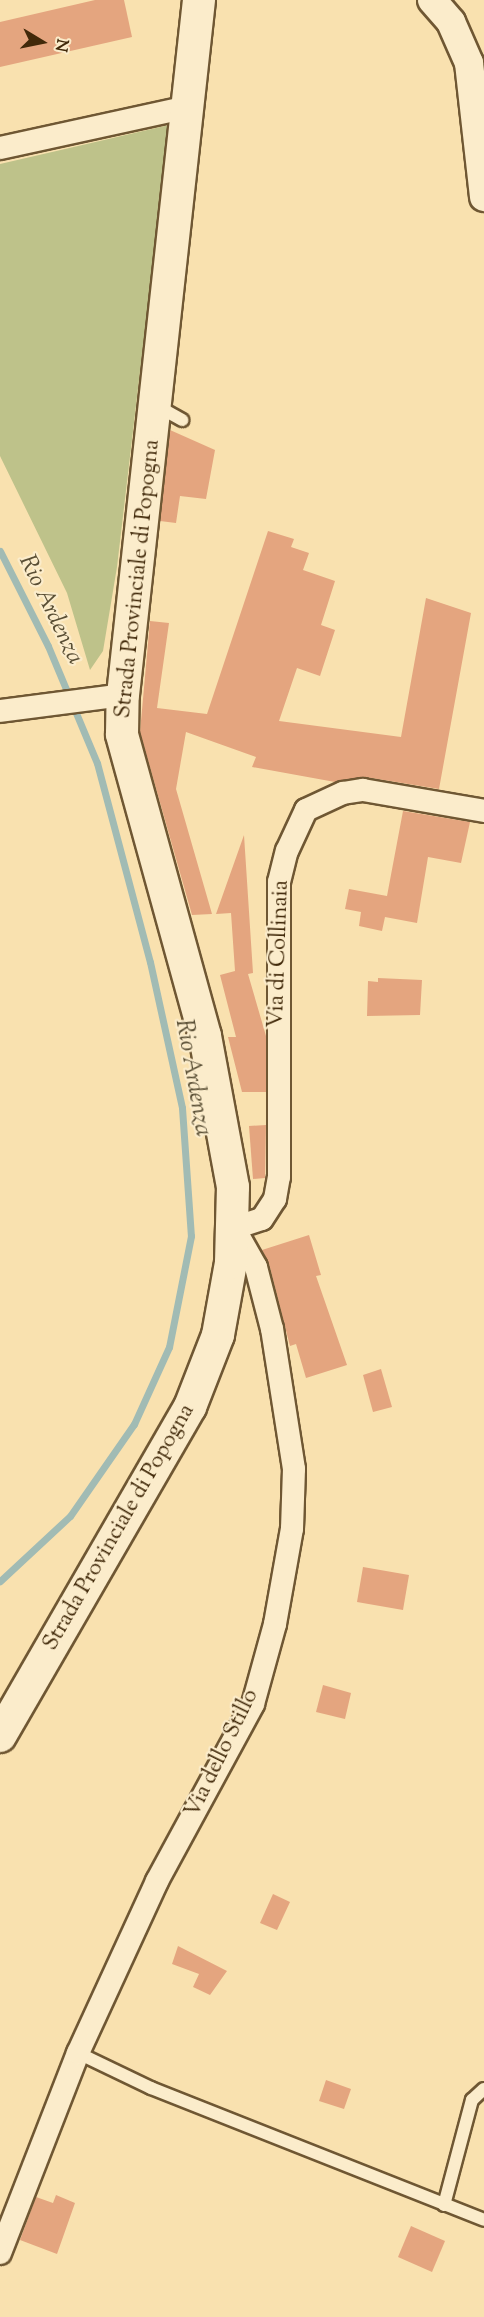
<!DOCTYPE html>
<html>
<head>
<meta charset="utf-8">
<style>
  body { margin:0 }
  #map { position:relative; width:484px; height:2317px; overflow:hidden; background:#f9e1af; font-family:"Sorts Mill Goudy",serif }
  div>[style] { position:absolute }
  .green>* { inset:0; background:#bec28a }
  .stream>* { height:7px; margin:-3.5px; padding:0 3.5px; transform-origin:3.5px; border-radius:3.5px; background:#a1bbb4 }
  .building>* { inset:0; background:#e4a57f }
  .roads { filter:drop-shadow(2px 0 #6f5733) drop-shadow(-2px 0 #6f5733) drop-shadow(0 2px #6f5733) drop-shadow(0 -2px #6f5733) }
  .service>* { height:12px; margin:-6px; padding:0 6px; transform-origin:6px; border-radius:6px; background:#fbeccb }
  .minor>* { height:22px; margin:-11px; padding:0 11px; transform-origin:11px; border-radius:11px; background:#fbeccb }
  .tertiary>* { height:28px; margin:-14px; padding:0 14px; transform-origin:14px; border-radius:14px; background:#fbeccb }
  .secondary>* { height:32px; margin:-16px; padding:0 16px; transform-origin:16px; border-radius:16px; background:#fbeccb }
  span { translate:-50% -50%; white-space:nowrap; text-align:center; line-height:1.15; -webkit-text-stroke:4.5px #fbeccb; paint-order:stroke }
  .street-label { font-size:22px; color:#41290a }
  .water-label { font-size:24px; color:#594e34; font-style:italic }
  .north { position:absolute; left:12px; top:12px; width:60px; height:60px; -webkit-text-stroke:4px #fbeccb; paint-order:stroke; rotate:100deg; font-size:16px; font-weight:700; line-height:24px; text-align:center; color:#41290a }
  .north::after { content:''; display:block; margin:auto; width:21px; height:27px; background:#41290a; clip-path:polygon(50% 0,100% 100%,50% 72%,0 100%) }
</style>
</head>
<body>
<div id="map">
  <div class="green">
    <div style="clip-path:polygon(169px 125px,117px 567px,103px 651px,90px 670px,67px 593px,0 456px,0 164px)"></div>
  </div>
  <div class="stream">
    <div style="left:0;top:551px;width:106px;rotate:63.2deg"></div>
    <div style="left:48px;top:646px;width:127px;rotate:67.3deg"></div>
    <div style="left:97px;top:763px;width:206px;rotate:75.1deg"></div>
    <div style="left:150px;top:962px;width:149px;rotate:77.6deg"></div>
    <div style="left:182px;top:1108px;width:128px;rotate:86deg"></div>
    <div style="left:191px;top:1236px;width:113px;rotate:101.2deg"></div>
    <div style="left:169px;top:1347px;width:85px;rotate:114.4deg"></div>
    <div style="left:134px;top:1424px;width:112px;rotate:124.8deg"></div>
    <div style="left:70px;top:1516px;width:96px;rotate:137.1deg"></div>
  </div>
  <div class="building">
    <div style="clip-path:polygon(95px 0,124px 0,132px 37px,0 67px,0 22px)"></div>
    <div style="clip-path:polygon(170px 430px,215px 450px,206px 499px,180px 496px,176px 523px,160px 521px)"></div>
    <div style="clip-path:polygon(268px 531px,294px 539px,291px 547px,309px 553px,303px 570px,335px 581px,321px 625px,335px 630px,320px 676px,297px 668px,279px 721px,401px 737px,426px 598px,471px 613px,439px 789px,365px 777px,335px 782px,252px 767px,256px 757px,186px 732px,176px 789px,212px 914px,192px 915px,140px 732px,150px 621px,169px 623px,157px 708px,207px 714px)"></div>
    <div style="clip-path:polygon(403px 811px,470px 822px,461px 863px,428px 857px,417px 923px,385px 917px,382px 931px,359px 926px,361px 912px,345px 909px,349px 889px,387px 896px)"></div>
    <div style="clip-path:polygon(244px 835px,253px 973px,248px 974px,266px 1036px,266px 1092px,242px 1092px,228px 1037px,236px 1037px,220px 975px,235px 971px,231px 913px,216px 914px)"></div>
    <div style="clip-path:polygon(378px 978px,422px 980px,420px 1015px,367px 1016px,368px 981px,378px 982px)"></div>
    <div style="clip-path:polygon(266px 1125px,265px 1178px,253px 1179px,249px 1126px)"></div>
    <div style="clip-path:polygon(309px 1235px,321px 1275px,316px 1276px,347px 1365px,306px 1378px,296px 1344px,290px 1346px,269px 1264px,262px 1250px)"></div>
    <div style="clip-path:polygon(381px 1369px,392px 1407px,373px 1412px,363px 1375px)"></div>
    <div style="clip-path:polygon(363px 1567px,409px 1575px,403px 1610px,357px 1602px)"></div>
    <div style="clip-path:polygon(323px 1685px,351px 1693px,345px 1719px,316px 1712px)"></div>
    <div style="clip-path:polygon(273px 1894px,290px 1902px,277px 1930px,260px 1923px)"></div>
    <div style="clip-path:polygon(178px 1946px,227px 1971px,210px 1995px,193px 1987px,199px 1974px,172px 1964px)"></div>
    <div style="clip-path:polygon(326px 2080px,351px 2089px,344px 2109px,319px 2101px)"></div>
    <div style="clip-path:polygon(56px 2195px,75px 2203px,57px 2254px,20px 2240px,36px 2197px,53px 2203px)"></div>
    <div style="clip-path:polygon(411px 2226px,445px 2241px,432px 2272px,398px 2257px)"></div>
  </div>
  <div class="roads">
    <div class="service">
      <div style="left:157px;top:406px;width:29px;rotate:29deg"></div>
      <div style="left:78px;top:2053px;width:81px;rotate:25.6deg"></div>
      <div style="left:151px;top:2088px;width:358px;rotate:21.6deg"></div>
      <div style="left:444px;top:2205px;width:109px;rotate:-75.1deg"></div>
      <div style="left:472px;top:2100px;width:16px;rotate:-43deg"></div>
    </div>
    <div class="minor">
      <div style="left:0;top:148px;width:192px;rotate:-12.3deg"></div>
      <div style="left:0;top:711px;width:124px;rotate:-7.4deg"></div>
      <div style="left:0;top:2253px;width:215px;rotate:-68.7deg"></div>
      <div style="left:78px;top:2053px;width:189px;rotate:-65.3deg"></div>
      <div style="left:157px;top:1881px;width:201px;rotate:-61.5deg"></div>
      <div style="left:253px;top:1704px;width:83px;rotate:-74.6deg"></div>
      <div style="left:275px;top:1624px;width:97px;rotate:-79.9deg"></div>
      <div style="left:292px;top:1529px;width:60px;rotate:-88.1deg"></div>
      <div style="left:294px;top:1469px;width:142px;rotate:-98.9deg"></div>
      <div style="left:272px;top:1329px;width:64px;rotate:-104.5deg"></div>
      <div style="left:256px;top:1267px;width:45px;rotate:-119.4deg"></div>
      <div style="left:234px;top:1228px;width:29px;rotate:-18deg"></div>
      <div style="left:262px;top:1219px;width:24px;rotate:-57deg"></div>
      <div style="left:275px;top:1199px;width:22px;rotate:-80deg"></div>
      <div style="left:279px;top:1177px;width:295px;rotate:-90deg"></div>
      <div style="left:279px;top:882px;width:32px;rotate:-76deg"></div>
      <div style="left:287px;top:851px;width:45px;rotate:-65.1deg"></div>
      <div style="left:306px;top:810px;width:41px;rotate:-24.7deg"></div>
      <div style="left:343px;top:793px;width:20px;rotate:-9deg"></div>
      <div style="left:363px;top:790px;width:123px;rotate:9.8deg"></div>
    </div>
    <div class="tertiary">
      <div style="left:432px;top:0;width:29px;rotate:49deg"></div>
      <div style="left:451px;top:22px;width:45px;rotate:66.3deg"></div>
      <div style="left:469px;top:63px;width:135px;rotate:83.6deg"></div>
    </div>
    <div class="secondary">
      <div style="left:0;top:1736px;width:380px;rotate:-60deg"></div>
      <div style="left:190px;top:1407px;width:77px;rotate:-68.7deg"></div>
      <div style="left:218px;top:1335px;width:73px;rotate:-79.8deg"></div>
      <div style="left:231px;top:1263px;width:76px;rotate:-88.5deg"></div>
      <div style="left:233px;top:1187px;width:154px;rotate:-100.5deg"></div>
      <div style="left:205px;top:1036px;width:313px;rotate:-105.4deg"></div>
      <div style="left:122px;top:734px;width:39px;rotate:-89deg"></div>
      <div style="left:123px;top:695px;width:699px;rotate:-83.76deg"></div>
    </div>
  </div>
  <div class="street-label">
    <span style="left:139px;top:579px;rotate:-84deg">Strada Provinciale di Popogna</span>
    <span style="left:280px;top:954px;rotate:-88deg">Via di Collinaia</span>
    <span style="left:120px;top:1528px;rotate:-60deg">Strada Provinciale di Popogna</span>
    <span style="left:223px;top:1754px;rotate:-64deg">Via dello Stillo</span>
  </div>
  <div class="water-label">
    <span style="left:50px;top:610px;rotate:64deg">Rio Ardenza</span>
    <span style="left:192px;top:1078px;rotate:80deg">Rio Ardenza</span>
  </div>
  <div class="north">N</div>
</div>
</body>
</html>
